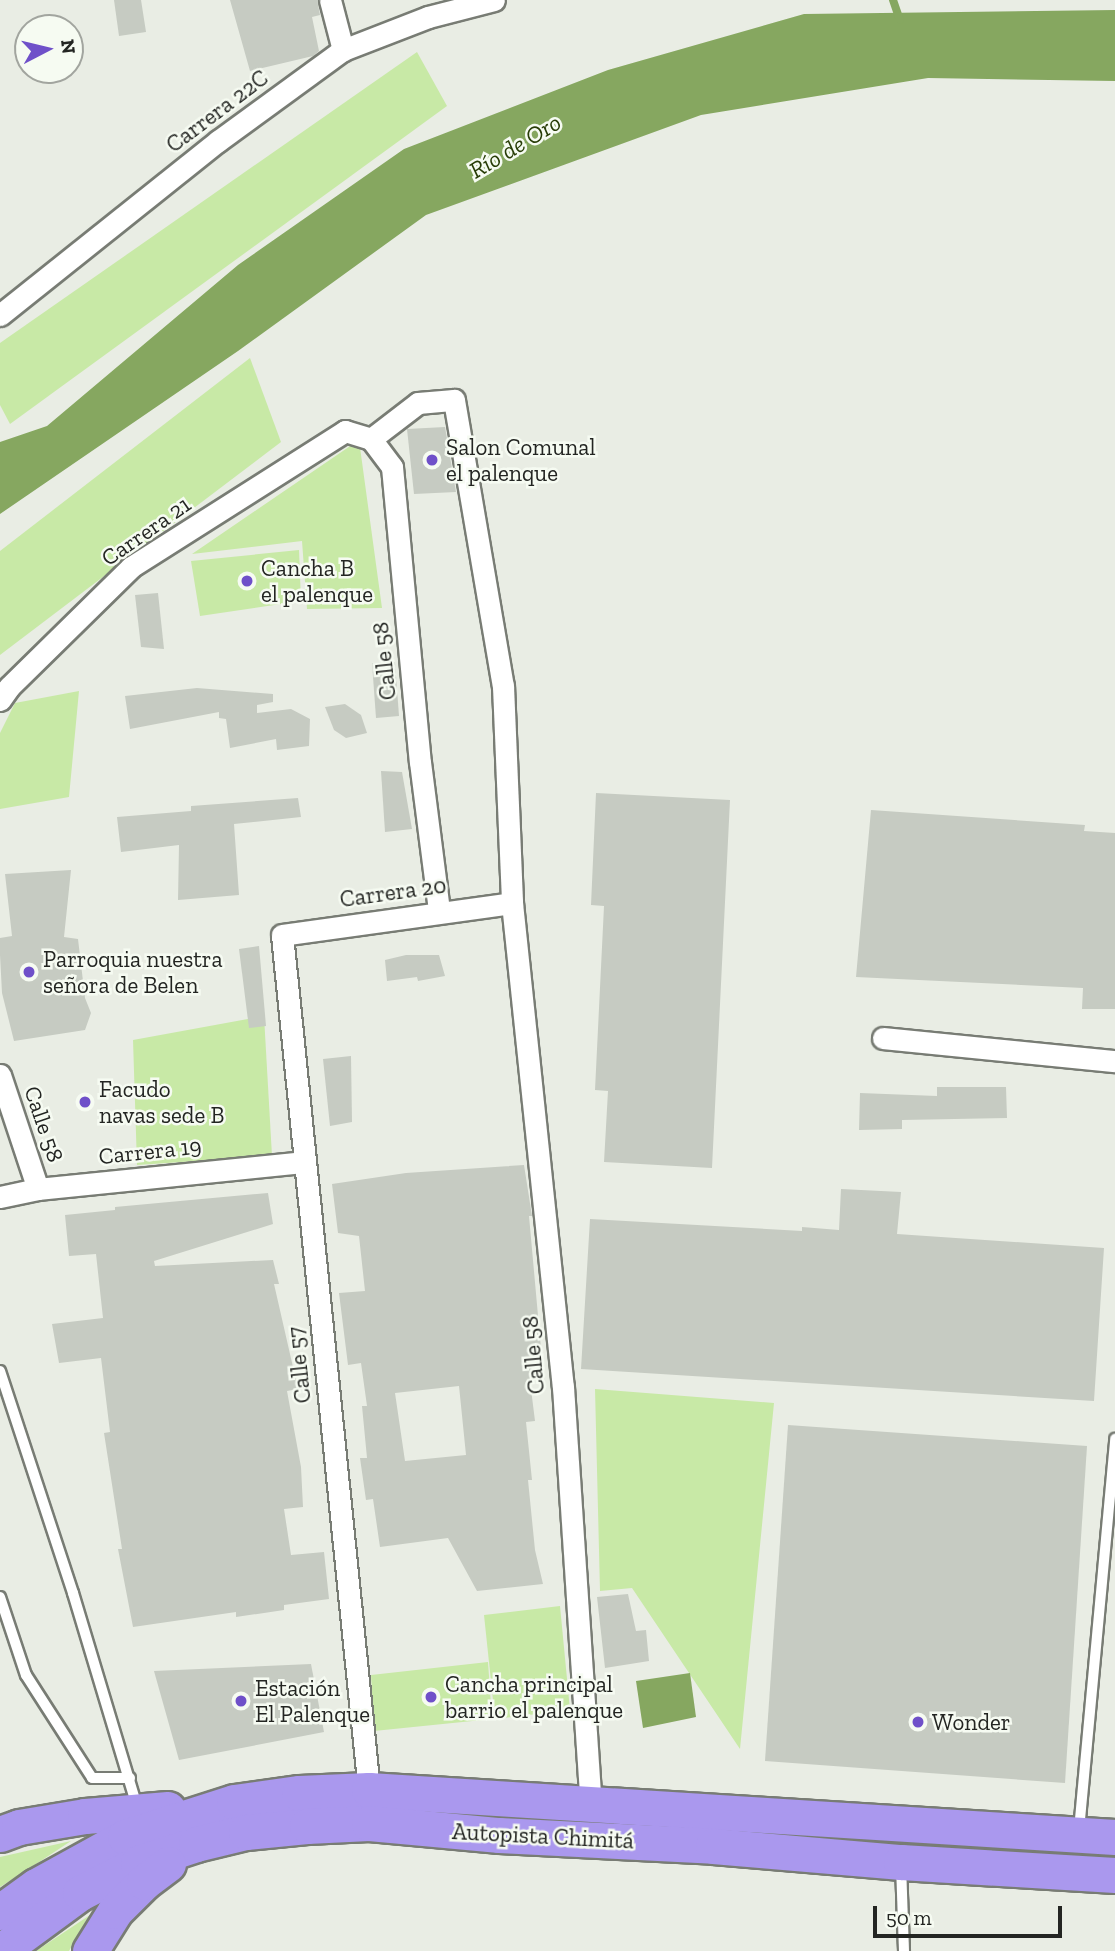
<!DOCTYPE html>
<html>
<head>
<meta charset="utf-8">
<style>
  body { margin:0 }
  #map { position:relative; width:1115px; height:1951px; overflow:hidden; background:#e9ede4; font-family:"Zilla Slab",serif }
  div>[style] { position:absolute }
  .green>* { inset:0; background:#c8e9a6 }
  .water>* { inset:0; background:#86a760 }
  .stream>* { height:8px; margin:-4px; padding:0 4px; transform-origin:4px; border-radius:4px; background:#86a760 }
  .building>* { inset:0; background:#c6cbc2 }
  .roads { filter:drop-shadow(2px 0 #787c74) drop-shadow(-2px 0 #787c74) drop-shadow(0 2px #787c74) drop-shadow(0 -2px #787c74) }
  .service>* { height:10px; margin:-5px; padding:0 5px; transform-origin:5px; border-radius:5px; background:#fff }
  .minor>* { height:21px; margin:-10.5px; padding:0 10.5px; transform-origin:10.5px; border-radius:10.5px; background:#fff }
  .trunk>* { height:35px; margin:-17.5px; padding:0 17.5px; transform-origin:17.5px; border-radius:17.5px; background:#aa98ee }
  .dots>* { width:19px; height:19px; translate:-50% -50%; box-sizing:border-box; border:4px solid #f6fbf2; border-radius:50% }
  span { translate:-50% -50%; white-space:nowrap; text-align:center; line-height:1.15; -webkit-text-stroke:5px #f6fbf2; paint-order:stroke }
  .street-label { font-size:23px; color:#232522 }
  .poi-label { font-size:23px; color:#232522 }
  .left { translate:0 -50%; text-align:left }
  .water-label { font-size:24px; color:#283d07; font-style:italic }
  .north { position:absolute; left:14px; top:14px; width:70px; height:70px; box-sizing:border-box; background:#f6fbf2; border:2px solid #a2a59f; border-radius:50%; rotate:83deg; font-size:19px; font-weight:700; line-height:28px; text-align:center; color:#232522 }
  .north::after { content:''; display:block; margin:auto; width:24px; height:32px; background:#6f50c9; clip-path:polygon(50% 0,100% 100%,50% 72%,0 100%) }
  .scale { position:absolute; left:873px; top:1906px; width:189px; height:32px; box-sizing:border-box; border:4px solid #232522; border-top:0; padding-left:9px; font-size:21px; line-height:24px; white-space:nowrap; color:#232522; -webkit-text-stroke:5px #f6fbf2; paint-order:stroke }
</style>
</head>
<body>
<div id="map">
  <div class="green">
    <div style="clip-path:polygon(417px 52px,447px 106px,10px 424px,0 405px,0 343px)"></div>
    <div style="clip-path:polygon(250px 358px,281px 442px,0 655px,0 551px)"></div>
    <div style="clip-path:polygon(359px 440px,382px 608px,307px 609px,302px 541px,192px 554px)"></div>
    <div style="clip-path:polygon(299px 550px,301px 601px,200px 616px,191px 561px)"></div>
    <div style="clip-path:polygon(79px 691px,69px 797px,0 809px,0 733px,15px 703px)"></div>
    <div style="clip-path:polygon(264px 1016px,272px 1156px,137px 1165px,133px 1040px)"></div>
    <div style="clip-path:polygon(595px 1389px,774px 1403px,740px 1749px,632px 1588px,600px 1591px)"></div>
    <div style="clip-path:polygon(560px 1606px,570px 1710px,495px 1719px,484px 1615px)"></div>
    <div style="clip-path:polygon(488px 1662px,492px 1719px,374px 1731px,371px 1675px)"></div>
    <div style="clip-path:polygon(71px 1841px,21px 1874px,0 1887px,0 1857px)"></div>
    <div style="clip-path:polygon(102px 1907px,88px 1918px,69px 1951px,36px 1951px)"></div>
  </div>
  <div class="water">
    <div style="clip-path:polygon(1115px 10px,1115px 81px,928px 78px,701px 115px,426px 215px,238px 351px,0 514px,0 442px,47px 426px,238px 265px,404px 149px,608px 70px,804px 14px)"></div>
    <div style="clip-path:polygon(690px 1673px,696px 1717px,643px 1728px,636px 1681px)"></div>
  </div>
  <div class="stream">
    <div style="left:893px;top:0;width:21px;rotate:71deg"></div>
  </div>
  <div class="building">
    <div style="clip-path:polygon(114px 0,141px 0,146px 32px,119px 36px)"></div>
    <div style="clip-path:polygon(230px 0,317px 0,320px 15px,312px 17px,319px 51px,313px 56px,250px 71px)"></div>
    <div style="clip-path:polygon(445px 427px,456px 492px,414px 494px,407px 429px)"></div>
    <div style="clip-path:polygon(158px 593px,164px 649px,141px 647px,135px 595px)"></div>
    <div style="clip-path:polygon(395px 662px,399px 716px,376px 718px,372px 663px)"></div>
    <div style="clip-path:polygon(197px 688px,273px 694px,273px 702px,257px 705px,257px 713px,291px 709px,310px 719px,309px 746px,277px 750px,276px 739px,230px 748px,226px 719px,219px 718px,219px 712px,130px 729px,125px 696px)"></div>
    <div style="clip-path:polygon(345px 704px,361px 715px,367px 733px,346px 738px,334px 730px,325px 707px)"></div>
    <div style="clip-path:polygon(381px 771px,402px 772px,412px 829px,385px 832px)"></div>
    <div style="clip-path:polygon(596px 793px,730px 800px,712px 1168px,604px 1162px,608px 1091px,595px 1090px,604px 906px,591px 905px)"></div>
    <div style="clip-path:polygon(298px 798px,301px 817px,234px 824px,239px 895px,178px 900px,179px 845px,121px 852px,117px 817px,191px 811px,191px 806px)"></div>
    <div style="clip-path:polygon(871px 810px,1085px 825px,1084px 831px,1115px 833px,1115px 1009px,1082px 1009px,1083px 988px,856px 977px)"></div>
    <div style="clip-path:polygon(71px 870px,64px 937px,78px 939px,85px 998px,91px 1013px,85px 1030px,14px 1041px,2px 993px,0 955px,0 938px,12px 936px,5px 874px)"></div>
    <div style="clip-path:polygon(259px 946px,266px 1026px,249px 1028px,239px 949px)"></div>
    <div style="clip-path:polygon(406px 955px,439px 955px,445px 976px,418px 981px,417px 977px,387px 981px,385px 960px)"></div>
    <div style="clip-path:polygon(351px 1056px,352px 1122px,330px 1126px,323px 1059px)"></div>
    <div style="clip-path:polygon(937px 1087px,1006px 1087px,1007px 1118px,902px 1120px,902px 1129px,859px 1130px,860px 1093px,937px 1096px)"></div>
    <div style="clip-path:polygon(evenodd,524px 1165px,532px 1216px,529px 1216px,543px 1371px,529px 1373px,535px 1421px,526px 1422px,532px 1480px,528px 1480px,535px 1550px,543px 1584px,477px 1591px,448px 1538px,380px 1547px,373px 1499px,366px 1500px,360px 1458px,367px 1458px,362px 1406px,367px 1406px,361px 1363px,348px 1365px,339px 1293px,365px 1291px,359px 1236px,338px 1233px,332px 1184px,406px 1173px,524px 1165px,459px 1386px,466px 1455px,405px 1461px,395px 1393px,459px 1386px)"></div>
    <div style="clip-path:polygon(841px 1189px,901px 1192px,897px 1234px,1104px 1248px,1094px 1401px,581px 1369px,590px 1219px,802px 1231px,802px 1227px,839px 1230px)"></div>
    <div style="clip-path:polygon(268px 1193px,273px 1224px,154px 1261px,155px 1266px,273px 1260px,279px 1284px,274px 1284px,298px 1389px,287px 1391px,301px 1467px,303px 1507px,284px 1509px,291px 1555px,324px 1552px,329px 1599px,284px 1605px,284px 1610px,236px 1617px,236px 1612px,133px 1627px,118px 1549px,122px 1549px,104px 1433px,110px 1432px,101px 1358px,59px 1363px,52px 1324px,103px 1318px,96px 1254px,69px 1256px,65px 1215px,115px 1210px,115px 1207px)"></div>
    <div style="clip-path:polygon(788px 1425px,1087px 1446px,1065px 1783px,765px 1761px)"></div>
    <div style="clip-path:polygon(628px 1594px,636px 1631px,646px 1630px,649px 1661px,605px 1668px,597px 1597px)"></div>
    <div style="clip-path:polygon(311px 1664px,324px 1732px,179px 1760px,154px 1671px)"></div>
  </div>
  <div class="roads">
    <div class="service">
      <div style="left:0;top:1371px;width:234px;rotate:71.8deg"></div>
      <div style="left:73px;top:1593px;width:222px;rotate:73.3deg"></div>
      <div style="left:0;top:1597px;width:82px;rotate:71.6deg"></div>
      <div style="left:26px;top:1675px;width:122px;rotate:57.3deg"></div>
      <div style="left:92px;top:1778px;width:38px"></div>
      <div style="left:1079px;top:1830px;width:393px;rotate:-84.7deg"></div>
      <div style="left:901px;top:1865px;width:86px;rotate:88deg"></div>
    </div>
    <div class="minor">
      <div style="left:330px;top:0;width:52px;rotate:75.4deg"></div>
      <div style="left:0;top:315px;width:279px;rotate:-38.6deg"></div>
      <div style="left:218px;top:141px;width:155px;rotate:-36.1deg"></div>
      <div style="left:343px;top:50px;width:91px;rotate:-21.2deg"></div>
      <div style="left:428px;top:17px;width:68px;rotate:-14.4deg"></div>
      <div style="left:371px;top:439px;width:59px;rotate:-37.5deg"></div>
      <div style="left:418px;top:403px;width:36px;rotate:-5deg"></div>
      <div style="left:454px;top:400px;width:290px;rotate:80.3deg"></div>
      <div style="left:503px;top:686px;width:217px;rotate:87.6deg"></div>
      <div style="left:512px;top:903px;width:487px;rotate:84deg"></div>
      <div style="left:563px;top:1387px;width:418px;rotate:86.2deg"></div>
      <div style="left:0;top:700px;width:16px;rotate:-55deg"></div>
      <div style="left:9px;top:687px;width:171px;rotate:-44.5deg"></div>
      <div style="left:131px;top:567px;width:254px;rotate:-32.4deg"></div>
      <div style="left:345px;top:431px;width:27px;rotate:17deg"></div>
      <div style="left:371px;top:439px;width:35px;rotate:53deg"></div>
      <div style="left:392px;top:467px;width:296px;rotate:84.6deg"></div>
      <div style="left:420px;top:762px;width:150px;rotate:82.7deg"></div>
      <div style="left:883px;top:1038px;width:233px;rotate:5.7deg"></div>
      <div style="left:0;top:1075px;width:120px;rotate:71.6deg"></div>
      <div style="left:0;top:1197px;width:39px;rotate:-12deg"></div>
      <div style="left:38px;top:1189px;width:268px;rotate:-5.8deg"></div>
      <div style="left:369px;top:1790px;width:859px;rotate:-95.81deg"></div>
      <div style="left:282px;top:935px;width:232px;rotate:-7.9deg"></div>
    </div>
    <div class="trunk">
      <div style="left:0;top:1834px;width:20px;rotate:-20deg"></div>
      <div style="left:19px;top:1827px;width:67px;rotate:-9.5deg"></div>
      <div style="left:85px;top:1816px;width:83px;rotate:-4.8deg"></div>
      <div style="left:0;top:1912px;width:44px;rotate:-35.8deg"></div>
      <div style="left:36px;top:1886px;width:102px;rotate:-28.8deg"></div>
      <div style="left:125px;top:1837px;width:114px;rotate:-17.8deg"></div>
      <div style="left:234px;top:1802px;width:66px;rotate:-7.9deg"></div>
      <div style="left:299px;top:1793px;width:70px;rotate:-2.5deg"></div>
      <div style="left:369px;top:1790px;width:747px;rotate:3.61deg"></div>
      <div style="left:1px;top:1951px;width:98px;rotate:-36.3deg"></div>
      <div style="left:80px;top:1893px;width:65px;rotate:-27.3deg"></div>
      <div style="left:138px;top:1863px;width:61px;rotate:-18.1deg"></div>
      <div style="left:196px;top:1844px;width:51px;rotate:-13.5deg"></div>
      <div style="left:246px;top:1832px;width:61px;rotate:-5.6deg"></div>
      <div style="left:307px;top:1826px;width:62px;rotate:-2.8deg"></div>
      <div style="left:369px;top:1823px;width:131px;rotate:5.3deg"></div>
      <div style="left:499px;top:1835px;width:214px;rotate:2.9deg"></div>
      <div style="left:713px;top:1846px;width:189px;rotate:4.9deg"></div>
      <div style="left:901px;top:1862px;width:214px;rotate:3.5deg"></div>
      <div style="left:90px;top:1951px;width:47px;rotate:-58deg"></div>
      <div style="left:115px;top:1911px;width:41px;rotate:-45deg"></div>
      <div style="left:144px;top:1882px;width:30px;rotate:-37deg"></div>
    </div>
  </div>
  <div class="dots">
    <div style="left:432px;top:460px;background:#6f50c9"></div>
    <div style="left:247px;top:581px;background:#6f50c9"></div>
    <div style="left:29px;top:972px;background:#6f50c9"></div>
    <div style="left:85px;top:1102px;background:#6f50c9"></div>
    <div style="left:431px;top:1697px;background:#6f50c9"></div>
    <div style="left:241px;top:1701px;background:#6f50c9"></div>
    <div style="left:918px;top:1722px;background:#6f50c9"></div>
  </div>
  <div class="street-label">
    <span style="left:217px;top:111px;rotate:-37deg">Carrera 22C</span>
    <span style="left:146px;top:531px;rotate:-35deg">Carrera 21</span>
    <span style="left:384px;top:661px;rotate:-96deg">Calle 58</span>
    <span style="left:393px;top:892px;rotate:-8deg">Carrera 20</span>
    <span style="left:44px;top:1124px;rotate:71deg">Calle 58</span>
    <span style="left:150px;top:1151px;rotate:-6deg">Carrera 19</span>
    <span style="left:533px;top:1355px;rotate:-95deg">Calle 58</span>
    <span style="left:299px;top:1365px;rotate:-96deg">Calle 57</span>
    <span style="left:543px;top:1836px;rotate:3deg">Autopista Chimitá</span>
  </div>
  <div class="poi-label">
    <span class="left" style="left:446px;top:460px">Salon Comunal<br>el palenque</span>
    <span class="left" style="left:261px;top:581px">Cancha B<br>el palenque</span>
    <span class="left" style="left:43px;top:972px">Parroquia nuestra<br>señora de Belen</span>
    <span class="left" style="left:99px;top:1102px">Facudo<br>navas sede B</span>
    <span class="left" style="left:445px;top:1697px">Cancha principal<br>barrio el palenque</span>
    <span class="left" style="left:255px;top:1701px">Estación<br>El Palenque</span>
    <span class="left" style="left:932px;top:1722px">Wonder</span>
  </div>
  <div class="water-label">
    <span style="left:515px;top:146px;rotate:-31deg">Río de Oro</span>
  </div>
  <div class="north">N</div>
  <div class="scale">50 m</div>
</div>
</body>
</html>
